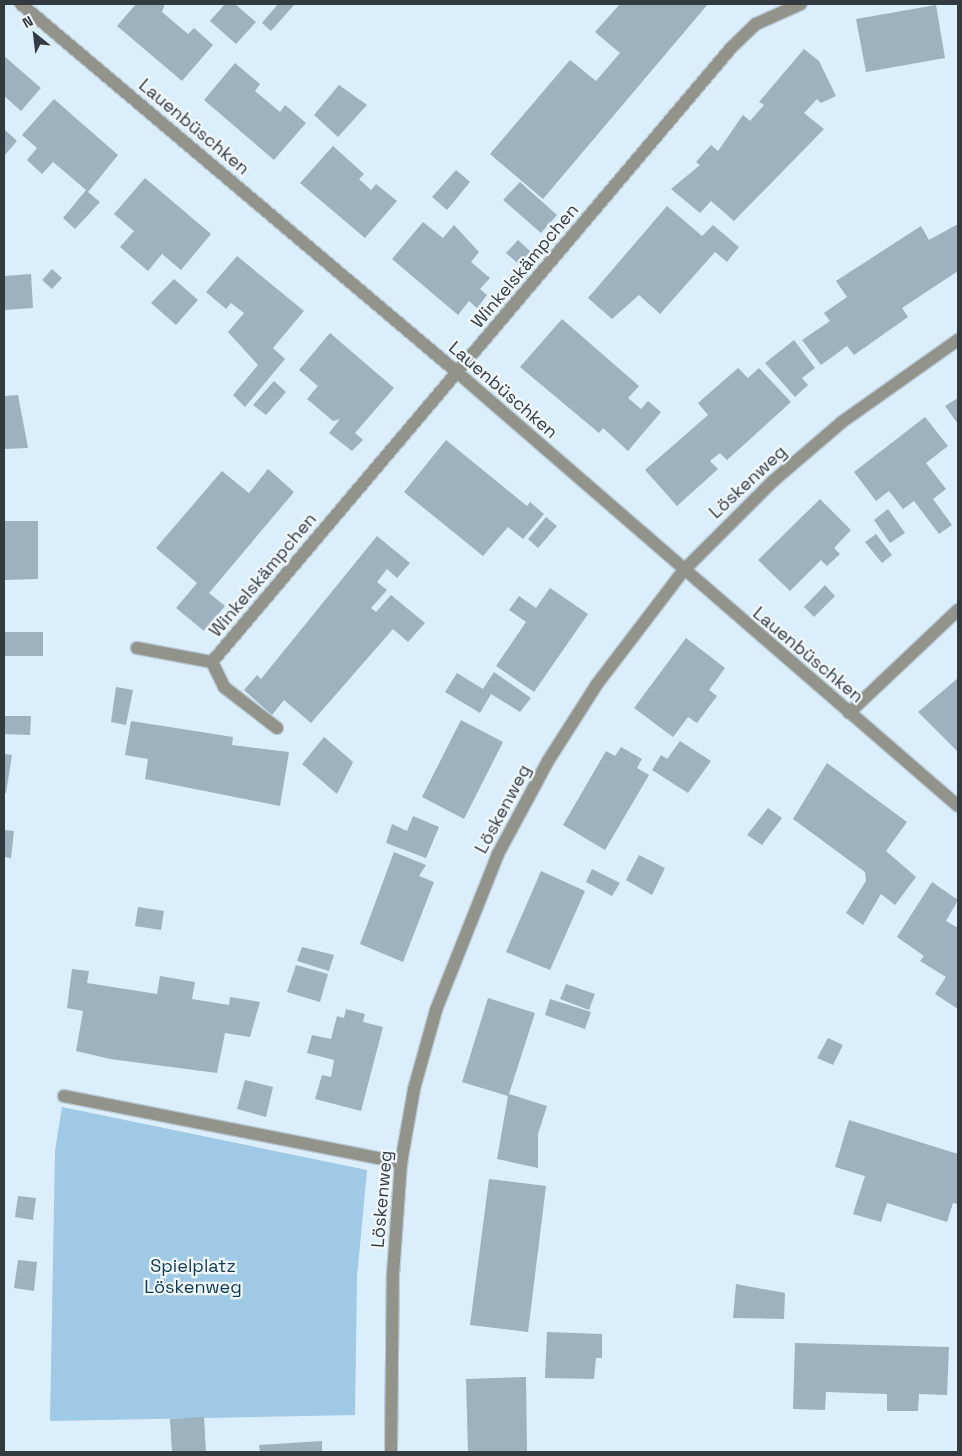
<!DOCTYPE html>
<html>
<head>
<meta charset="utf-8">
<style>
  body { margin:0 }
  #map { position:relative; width:962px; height:1456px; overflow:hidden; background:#daeefb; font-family:"Space Grotesk",sans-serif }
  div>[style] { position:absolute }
  .green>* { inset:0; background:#9fc9e5 }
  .building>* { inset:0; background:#9eb1be }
  .roads { filter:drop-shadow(1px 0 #b9cad6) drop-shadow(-1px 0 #b9cad6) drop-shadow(0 1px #b9cad6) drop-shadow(0 -1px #b9cad6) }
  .minor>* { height:12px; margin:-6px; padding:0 6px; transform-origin:6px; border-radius:6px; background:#92938a }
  span { translate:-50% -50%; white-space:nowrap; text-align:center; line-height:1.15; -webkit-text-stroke:4.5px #f1f9fe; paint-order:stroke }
  .street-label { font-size:18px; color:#333a40 }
  .park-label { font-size:18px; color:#0c3850 }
  .frame { position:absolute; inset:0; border:5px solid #333a40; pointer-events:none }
  .north { position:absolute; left:10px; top:10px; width:50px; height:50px; -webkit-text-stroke:4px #f1f9fe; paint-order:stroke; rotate:331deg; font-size:14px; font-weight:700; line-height:20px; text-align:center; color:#333a40 }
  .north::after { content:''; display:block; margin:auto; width:18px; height:22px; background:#333a40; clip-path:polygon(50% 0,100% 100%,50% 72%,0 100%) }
</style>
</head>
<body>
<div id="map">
  <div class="green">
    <div style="clip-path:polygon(62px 1107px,367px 1170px,357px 1277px,355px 1415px,50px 1421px,55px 1151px)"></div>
  </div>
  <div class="building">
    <div style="clip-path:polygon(136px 4px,165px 4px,162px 12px,188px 34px,194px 28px,213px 45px,182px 81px,117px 26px)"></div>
    <div style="clip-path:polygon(225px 4px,235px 4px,256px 22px,236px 44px,210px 21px)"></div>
    <div style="clip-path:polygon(278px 4px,294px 5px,271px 31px,262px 23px)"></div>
    <div style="clip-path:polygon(620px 4px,708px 4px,543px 199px,490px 154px,570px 60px,596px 81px,620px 53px,595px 32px)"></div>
    <div style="clip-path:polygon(936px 5px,945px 58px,866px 72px,856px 19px)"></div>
    <div style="clip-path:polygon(804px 49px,819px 61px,836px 96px,821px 103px,817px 99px,804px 113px,824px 129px,734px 221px,711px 201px,700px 213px,671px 189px,700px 165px,696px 162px,711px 145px,718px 151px,743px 115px,750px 121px,764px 105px,759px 102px)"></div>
    <div style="clip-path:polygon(4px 56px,41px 88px,21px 111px,4px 96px)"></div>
    <div style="clip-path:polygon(235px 63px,260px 84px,255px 91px,267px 101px,280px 112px,285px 105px,306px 123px,274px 160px,204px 100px)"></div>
    <div style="clip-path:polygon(339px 85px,367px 105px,338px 137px,314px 115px)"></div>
    <div style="clip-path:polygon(54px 99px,118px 155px,88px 192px,100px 202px,75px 229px,63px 218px,86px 190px,53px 162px,42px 174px,27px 160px,37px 148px,22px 135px)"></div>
    <div style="clip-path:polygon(4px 129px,17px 141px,4px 156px)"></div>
    <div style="clip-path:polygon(333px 146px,364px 174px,359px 179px,371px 190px,376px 184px,397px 201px,365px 238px,300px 183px)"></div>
    <div style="clip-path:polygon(456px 170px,470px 182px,447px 210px,432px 197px)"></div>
    <div style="clip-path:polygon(145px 178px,211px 234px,181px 270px,162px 254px,148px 271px,120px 247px,134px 231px,114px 214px)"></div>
    <div style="clip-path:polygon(520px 182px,557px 215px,541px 233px,503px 200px)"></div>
    <div style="clip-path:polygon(667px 206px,702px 236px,713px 225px,739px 247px,727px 262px,715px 252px,660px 314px,639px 295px,612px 319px,588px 298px)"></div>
    <div style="clip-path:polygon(423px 222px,443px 238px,454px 225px,479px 252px,471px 262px,490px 278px,480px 289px,487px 295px,477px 308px,469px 301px,458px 315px,392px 259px)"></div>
    <div style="clip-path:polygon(958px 224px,958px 271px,902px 308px,908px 317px,854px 355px,847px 346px,821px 365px,802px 340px,830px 321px,824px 313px,847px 297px,836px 281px,921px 226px,929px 240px)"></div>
    <div style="clip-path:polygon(518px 240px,532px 253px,521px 266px,506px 253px)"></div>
    <div style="clip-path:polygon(237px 256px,304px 311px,273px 348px,285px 359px,245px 407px,233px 395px,258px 365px,228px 332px,244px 313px,231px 303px,226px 309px,206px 292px)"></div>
    <div style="clip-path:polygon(52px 269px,62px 278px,52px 289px,42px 280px)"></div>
    <div style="clip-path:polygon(31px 274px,33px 308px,4px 310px,4px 276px)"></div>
    <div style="clip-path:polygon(174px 279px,198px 300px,176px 325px,151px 303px)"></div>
    <div style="clip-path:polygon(562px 319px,639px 386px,628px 398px,641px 409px,648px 401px,661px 412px,628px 451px,603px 428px,599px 433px,520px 367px)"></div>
    <div style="clip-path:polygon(330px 333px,394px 388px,355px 433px,363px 440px,352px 451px,329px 433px,340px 419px,333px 421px,307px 399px,318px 386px,299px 370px)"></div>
    <div style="clip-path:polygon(794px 340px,815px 368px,802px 378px,808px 385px,795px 397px,765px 363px)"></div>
    <div style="clip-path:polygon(738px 368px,748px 378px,759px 368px,791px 402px,727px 460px,720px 453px,710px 461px,718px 469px,677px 506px,645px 470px,708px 415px,698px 403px)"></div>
    <div style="clip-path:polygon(274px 381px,286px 392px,266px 415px,253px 405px)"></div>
    <div style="clip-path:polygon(18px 395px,28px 448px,4px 449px,4px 396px)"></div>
    <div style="clip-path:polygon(958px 398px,958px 424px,945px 406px)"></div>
    <div style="clip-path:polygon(925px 417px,948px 446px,926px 463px,946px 489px,933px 499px,952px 525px,939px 534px,914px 501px,903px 509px,889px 491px,876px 501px,854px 472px)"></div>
    <div style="clip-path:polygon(446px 440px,527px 506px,530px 502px,544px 514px,523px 539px,508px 527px,483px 556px,404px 492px)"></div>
    <div style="clip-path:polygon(268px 469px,294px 492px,209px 593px,225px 606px,204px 631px,176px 608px,197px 583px,156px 548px,222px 471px,249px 493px)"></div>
    <div style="clip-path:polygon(820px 499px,851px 530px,834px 548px,840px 554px,827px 566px,821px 560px,790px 591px,758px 560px)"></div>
    <div style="clip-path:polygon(888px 509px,905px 533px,890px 543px,874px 520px)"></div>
    <div style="clip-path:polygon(546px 517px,557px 526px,538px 548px,528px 539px)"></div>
    <div style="clip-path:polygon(4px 521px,38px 521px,38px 579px,4px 580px)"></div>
    <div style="clip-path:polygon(876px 534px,892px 555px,882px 563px,865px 542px)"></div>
    <div style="clip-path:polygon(377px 536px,410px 563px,397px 578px,387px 569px,377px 582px,387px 590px,371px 608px,376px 612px,391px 595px,425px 623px,408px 642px,393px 629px,311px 723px,284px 700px,272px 715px,244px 690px,257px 675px,261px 679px)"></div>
    <div style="clip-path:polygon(825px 585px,835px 596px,814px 617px,804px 607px)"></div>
    <div style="clip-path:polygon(550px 588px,588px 614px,534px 692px,496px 666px,526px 622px,509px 610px,519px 596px,536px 608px)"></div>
    <div style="clip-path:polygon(4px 632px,43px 632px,43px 656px,4px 656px)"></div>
    <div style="clip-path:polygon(686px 638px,725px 668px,709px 690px,717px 696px,697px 723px,688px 717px,673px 737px,634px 708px)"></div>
    <div style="clip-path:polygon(494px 672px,531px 698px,520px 712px,491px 694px,480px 713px,445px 692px,457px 673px,483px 689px)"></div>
    <div style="clip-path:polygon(958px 678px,958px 752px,918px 712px)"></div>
    <div style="clip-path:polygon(116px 687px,133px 690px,126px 725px,111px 722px)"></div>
    <div style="clip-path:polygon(4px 716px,31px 716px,30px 735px,4px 734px)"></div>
    <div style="clip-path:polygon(461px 720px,503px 742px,464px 819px,422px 797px)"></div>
    <div style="clip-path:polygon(131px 721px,233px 737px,232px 745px,289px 752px,280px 806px,145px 779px,148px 759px,125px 755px)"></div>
    <div style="clip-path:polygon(324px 737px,353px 762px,337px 794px,302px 764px)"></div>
    <div style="clip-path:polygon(680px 741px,711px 761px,688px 793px,652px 770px,661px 755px,667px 759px)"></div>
    <div style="clip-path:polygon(621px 747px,642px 759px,637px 768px,649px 775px,605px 850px,563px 825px,606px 751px,615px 756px)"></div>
    <div style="clip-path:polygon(4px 754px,12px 755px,6px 793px,4px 793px)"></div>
    <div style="clip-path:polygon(827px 763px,907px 822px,886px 851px,916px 877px,895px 905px,881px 894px,863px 925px,846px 913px,866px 881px,865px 872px,793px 819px)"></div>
    <div style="clip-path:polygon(768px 808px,782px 818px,762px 845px,747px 835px)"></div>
    <div style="clip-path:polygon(413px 816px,439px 827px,426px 858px,386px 843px,392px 824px,407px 831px)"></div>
    <div style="clip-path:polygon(4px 830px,14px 831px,11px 858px,4px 857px)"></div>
    <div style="clip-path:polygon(394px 852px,426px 865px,419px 876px,434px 882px,403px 962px,360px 944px)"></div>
    <div style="clip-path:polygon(639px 855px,665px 868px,652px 895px,626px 880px)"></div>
    <div style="clip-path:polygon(592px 869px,620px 883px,612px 896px,586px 882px)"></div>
    <div style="clip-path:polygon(541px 871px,585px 891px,550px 970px,506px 952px)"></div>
    <div style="clip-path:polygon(932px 882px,958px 900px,946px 921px,958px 928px,958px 1009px,935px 994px,946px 977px,920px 961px,924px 956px,897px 937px)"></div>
    <div style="clip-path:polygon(138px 907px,164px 911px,161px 930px,135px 926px)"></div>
    <div style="clip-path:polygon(302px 947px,334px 955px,329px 971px,297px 961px)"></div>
    <div style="clip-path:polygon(296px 965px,328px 974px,320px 1002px,287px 992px)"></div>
    <div style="clip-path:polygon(72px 969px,89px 971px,87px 983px,157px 994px,160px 976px,195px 982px,192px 999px,229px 1005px,230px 997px,260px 1002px,250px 1037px,225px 1033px,217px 1073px,110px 1059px,76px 1051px,83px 1011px,67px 1008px)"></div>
    <div style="clip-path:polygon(566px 984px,595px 994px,589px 1010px,560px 999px)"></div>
    <div style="clip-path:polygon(488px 998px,535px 1013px,509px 1094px,547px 1106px,538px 1134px,538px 1168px,497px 1159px,508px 1096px,462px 1082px)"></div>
    <div style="clip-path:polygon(550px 999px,591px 1012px,585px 1029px,545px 1015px)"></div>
    <div style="clip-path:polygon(346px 1009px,365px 1014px,363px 1022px,383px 1027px,361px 1111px,315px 1099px,322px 1075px,331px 1077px,334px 1060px,307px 1053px,312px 1035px,331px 1039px,337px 1016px,344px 1018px)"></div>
    <div style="clip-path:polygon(828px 1038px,843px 1045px,833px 1065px,817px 1058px)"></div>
    <div style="clip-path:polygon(245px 1080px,273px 1087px,266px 1117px,237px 1109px)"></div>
    <div style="clip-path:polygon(849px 1120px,958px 1154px,958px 1204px,953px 1203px,947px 1222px,887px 1203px,881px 1222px,853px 1214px,865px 1176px,835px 1167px)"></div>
    <div style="clip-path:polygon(489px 1179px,546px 1186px,528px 1332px,470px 1325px)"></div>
    <div style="clip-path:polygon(18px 1196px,36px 1198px,33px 1220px,15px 1217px)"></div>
    <div style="clip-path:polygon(18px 1260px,37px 1262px,34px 1291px,14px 1288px)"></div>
    <div style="clip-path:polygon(736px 1284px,785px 1293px,784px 1319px,733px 1318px)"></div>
    <div style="clip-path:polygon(547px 1332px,602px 1334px,602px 1358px,596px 1358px,594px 1379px,545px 1378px)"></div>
    <div style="clip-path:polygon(795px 1343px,949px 1347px,947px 1395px,919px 1394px,918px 1411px,887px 1411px,887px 1394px,826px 1392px,825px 1410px,793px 1409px)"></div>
    <div style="clip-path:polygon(526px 1377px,527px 1452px,468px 1452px,466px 1379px)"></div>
    <div style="clip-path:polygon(204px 1417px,206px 1452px,172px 1452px,170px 1419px)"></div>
    <div style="clip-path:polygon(322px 1441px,322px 1452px,260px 1452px,259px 1445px)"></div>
  </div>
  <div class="roads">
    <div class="minor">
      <div style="left:21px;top:4px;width:572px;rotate:40.18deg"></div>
      <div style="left:458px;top:373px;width:661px;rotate:40.89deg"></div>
      <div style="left:137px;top:648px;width:76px;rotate:10.6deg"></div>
      <div style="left:212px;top:662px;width:804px;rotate:-49.79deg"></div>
      <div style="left:731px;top:48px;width:35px;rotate:-44deg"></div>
      <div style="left:756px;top:24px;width:49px;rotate:-24deg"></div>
      <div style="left:212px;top:662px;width:28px;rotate:64deg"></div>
      <div style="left:224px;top:687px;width:67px;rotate:37.7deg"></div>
      <div style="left:849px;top:713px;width:150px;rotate:-43.4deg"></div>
      <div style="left:64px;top:1096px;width:344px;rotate:11.2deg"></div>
      <div style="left:391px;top:1452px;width:178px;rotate:-89.4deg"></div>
      <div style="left:393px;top:1274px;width:111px;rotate:-85.9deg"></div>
      <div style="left:401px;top:1163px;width:75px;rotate:-80deg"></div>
      <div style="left:414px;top:1089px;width:82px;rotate:-74.4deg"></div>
      <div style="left:436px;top:1010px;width:168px;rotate:-68.3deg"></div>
      <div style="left:498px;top:854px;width:106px;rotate:-61.7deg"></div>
      <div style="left:548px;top:761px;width:91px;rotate:-57.5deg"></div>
      <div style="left:597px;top:684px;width:142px;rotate:-52.7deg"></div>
      <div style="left:683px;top:571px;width:126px;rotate:-45deg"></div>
      <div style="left:772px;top:482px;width:92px;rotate:-40.6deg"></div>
      <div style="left:842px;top:422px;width:142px;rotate:-35.3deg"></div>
    </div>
  </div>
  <div class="street-label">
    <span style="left:194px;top:127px;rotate:40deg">Lauenbüschken</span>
    <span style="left:525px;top:266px;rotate:-50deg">Winkelskämpchen</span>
    <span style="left:503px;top:390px;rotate:41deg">Lauenbüschken</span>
    <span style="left:748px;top:482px;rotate:-43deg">Löskenweg</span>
    <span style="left:263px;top:575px;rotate:-50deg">Winkelskämpchen</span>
    <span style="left:808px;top:655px;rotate:40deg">Lauenbüschken</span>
    <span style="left:503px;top:809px;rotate:-62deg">Löskenweg</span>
    <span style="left:382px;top:1199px;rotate:-85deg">Löskenweg</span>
  </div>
  <div class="park-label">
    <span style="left:193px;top:1277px">Spielplatz<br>Löskenweg</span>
  </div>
  <div class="frame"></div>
  <div class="north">N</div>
</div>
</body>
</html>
